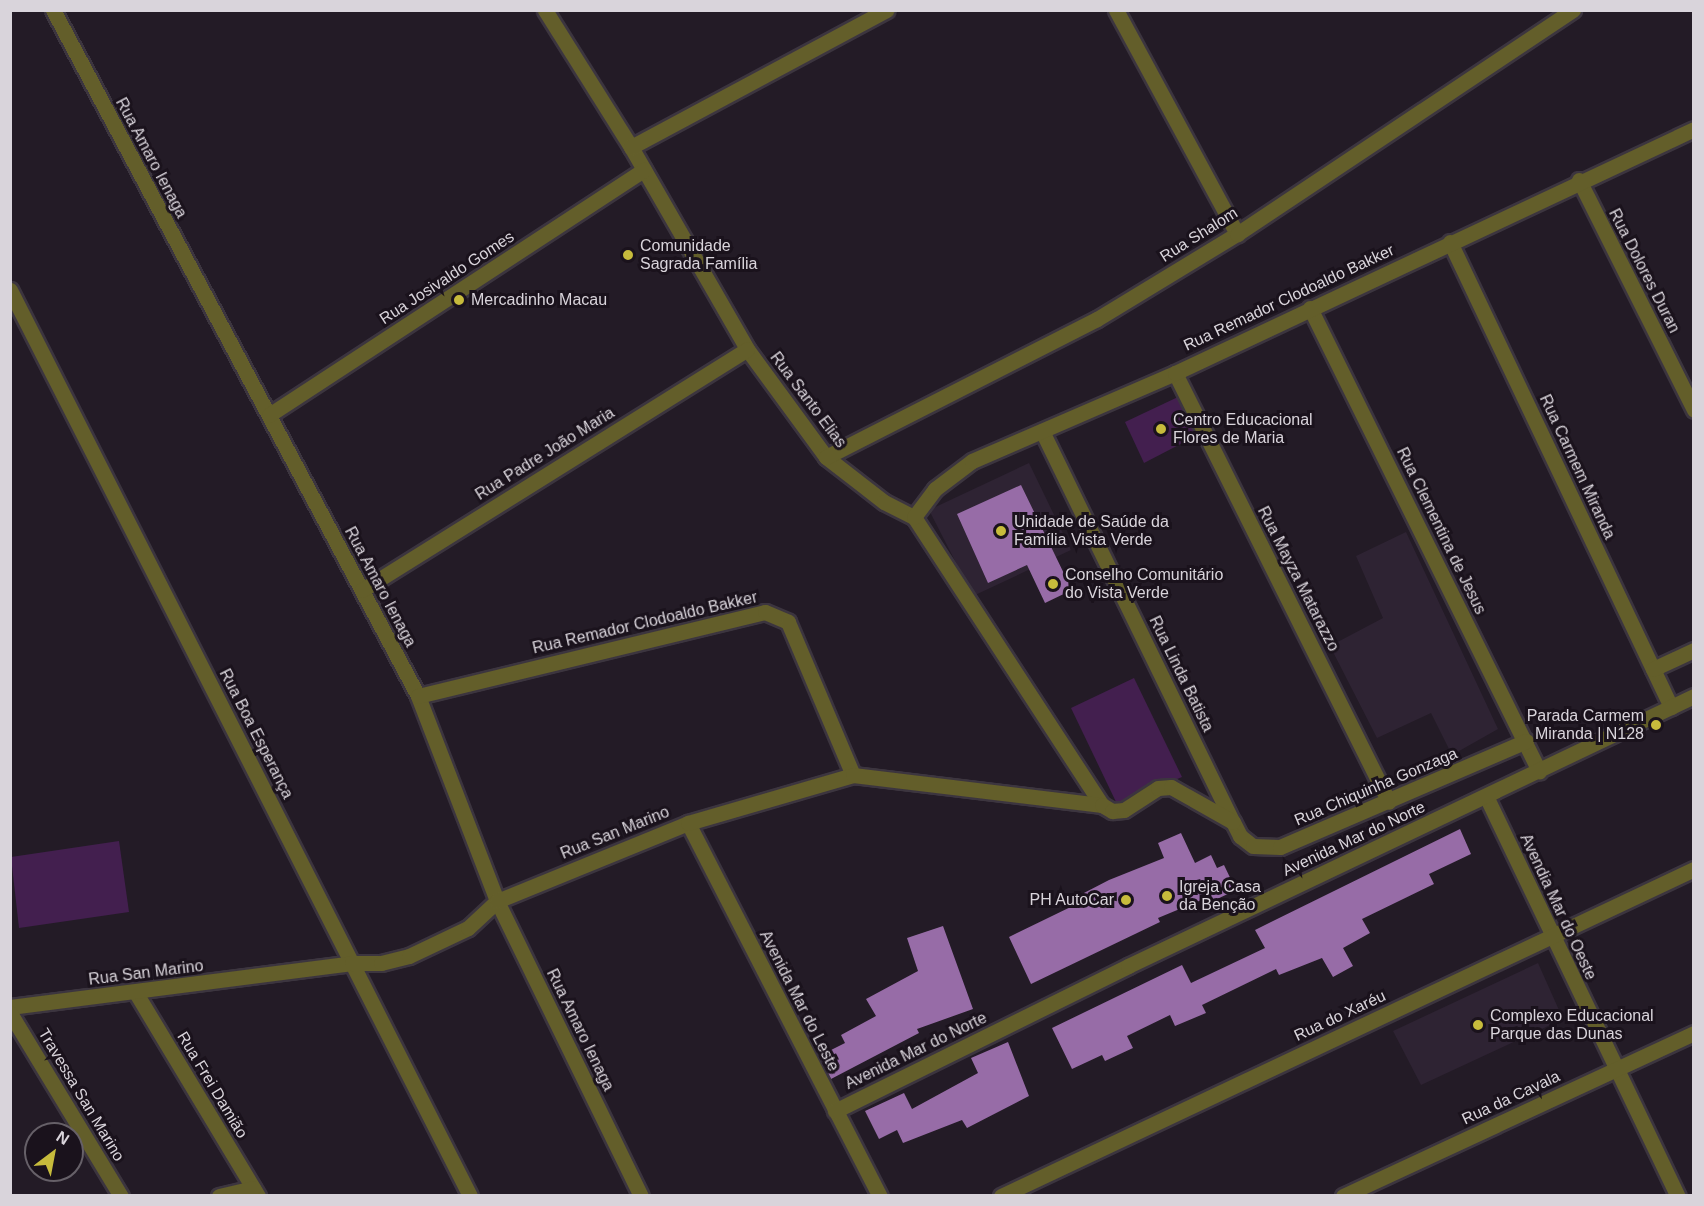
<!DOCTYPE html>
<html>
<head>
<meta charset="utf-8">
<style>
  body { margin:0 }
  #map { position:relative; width:1704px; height:1206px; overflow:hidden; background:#231b26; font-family:Helvetica,sans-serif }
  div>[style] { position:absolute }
  .built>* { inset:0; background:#2e2333 }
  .green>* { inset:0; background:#431f4f }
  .building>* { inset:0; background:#976ca7 }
  .roads { filter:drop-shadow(2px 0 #3c353f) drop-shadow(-2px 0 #3c353f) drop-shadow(0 2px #3c353f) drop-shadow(0 -2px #3c353f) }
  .minor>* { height:15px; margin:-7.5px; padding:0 7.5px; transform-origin:7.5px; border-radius:7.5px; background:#635e2a }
  .dots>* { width:16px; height:16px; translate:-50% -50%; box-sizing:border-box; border:3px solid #1a121c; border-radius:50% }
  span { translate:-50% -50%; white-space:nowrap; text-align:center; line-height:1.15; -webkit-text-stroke:6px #1a121c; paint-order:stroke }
  .street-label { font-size:16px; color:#d9d4db }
  .poi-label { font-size:16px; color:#d9d4db }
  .left { translate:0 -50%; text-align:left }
  .right { translate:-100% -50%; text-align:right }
  .frame { position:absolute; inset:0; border:12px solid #d9d4db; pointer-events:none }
  .north { position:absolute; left:24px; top:1122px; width:60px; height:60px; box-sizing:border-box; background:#1a121c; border:2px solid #666068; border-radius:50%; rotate:32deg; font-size:16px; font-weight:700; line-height:24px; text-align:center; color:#d9d4db }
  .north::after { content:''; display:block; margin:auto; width:21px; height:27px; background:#c7bb3c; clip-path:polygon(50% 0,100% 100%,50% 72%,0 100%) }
</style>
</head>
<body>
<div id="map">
  <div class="built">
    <div style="clip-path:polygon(1029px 463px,1071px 550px,973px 596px,929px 510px)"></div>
    <div style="clip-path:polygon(1406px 532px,1498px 729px,1452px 755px,1431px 713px,1377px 738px,1330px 646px,1383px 618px,1356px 556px)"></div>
    <div style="clip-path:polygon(1538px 963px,1563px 1019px,1421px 1085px,1393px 1031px)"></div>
  </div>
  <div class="green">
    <div style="clip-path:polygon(1178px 397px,1196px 436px,1144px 463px,1125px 422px)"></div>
    <div style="clip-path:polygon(1134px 678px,1182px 777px,1117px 804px,1071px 708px)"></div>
    <div style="clip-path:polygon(119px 841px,129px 912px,19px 928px,11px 857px)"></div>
  </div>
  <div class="building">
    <div style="clip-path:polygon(1021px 485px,1072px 590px,1045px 603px,1027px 565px,988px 583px,957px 514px)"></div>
    <div style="clip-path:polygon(1460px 829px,1471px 854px,1429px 874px,1434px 884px,1362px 919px,1370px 933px,1343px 948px,1353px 966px,1333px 977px,1322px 958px,1279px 975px,1276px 969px,1202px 1005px,1206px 1013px,1175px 1026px,1170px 1015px,1127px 1036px,1133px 1048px,1105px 1061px,1102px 1055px,1072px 1069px,1052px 1028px,1182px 965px,1191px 983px,1265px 948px,1255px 930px)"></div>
    <div style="clip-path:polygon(1181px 833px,1195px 863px,1211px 855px,1217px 868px,1224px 865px,1236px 890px,1213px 901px,1211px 896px,1158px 918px,1160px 922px,1031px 984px,1009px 937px,1085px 900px,1082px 894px,1109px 880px,1164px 858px,1158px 843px)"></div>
    <div style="clip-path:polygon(943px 926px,973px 1009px,917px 1029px,919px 1033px,831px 1079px,819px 1056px,845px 1043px,841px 1035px,876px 1016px,866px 999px,918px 971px,907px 938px)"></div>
    <div style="clip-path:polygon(1008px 1042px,1029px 1096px,967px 1128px,962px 1120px,903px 1143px,897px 1130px,879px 1139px,865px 1111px,904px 1093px,912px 1109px,978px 1073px,971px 1058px)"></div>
  </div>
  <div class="roads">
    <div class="minor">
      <div style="left:53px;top:10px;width:777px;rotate:61.98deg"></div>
      <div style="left:418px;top:696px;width:220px;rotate:68.9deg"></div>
      <div style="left:497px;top:901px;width:328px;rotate:64deg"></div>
      <div style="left:545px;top:10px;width:162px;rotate:57.9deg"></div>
      <div style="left:631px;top:147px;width:233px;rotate:60.1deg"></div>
      <div style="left:747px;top:349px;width:134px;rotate:53.8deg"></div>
      <div style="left:826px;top:457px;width:73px;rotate:37.8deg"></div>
      <div style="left:884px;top:502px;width:34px;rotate:27deg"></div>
      <div style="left:914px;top:517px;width:344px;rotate:56.9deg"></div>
      <div style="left:1116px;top:10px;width:255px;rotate:61.6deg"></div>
      <div style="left:631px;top:147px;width:290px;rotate:-28.2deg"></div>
      <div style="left:1579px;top:180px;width:257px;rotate:63.4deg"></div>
      <div style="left:1450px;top:242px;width:515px;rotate:64.58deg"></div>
      <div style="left:10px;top:290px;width:1016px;rotate:63.08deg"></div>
      <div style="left:1310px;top:308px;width:517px;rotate:63.68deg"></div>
      <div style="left:1175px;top:373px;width:479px;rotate:63.5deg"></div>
      <div style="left:269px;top:415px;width:448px;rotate:-33.2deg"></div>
      <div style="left:1042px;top:431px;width:435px;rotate:64deg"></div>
      <div style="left:1233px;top:822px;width:16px;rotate:63deg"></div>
      <div style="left:1240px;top:836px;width:16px;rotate:38deg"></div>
      <div style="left:1253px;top:846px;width:27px;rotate:2deg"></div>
      <div style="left:1280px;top:847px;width:268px;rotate:-23.3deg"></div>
      <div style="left:826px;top:457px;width:304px;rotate:-27deg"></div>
      <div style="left:1097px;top:319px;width:164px;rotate:-31.3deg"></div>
      <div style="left:1237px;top:234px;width:404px;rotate:-33.7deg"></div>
      <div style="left:914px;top:517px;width:35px;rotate:-53deg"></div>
      <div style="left:935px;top:489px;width:46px;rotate:-37.1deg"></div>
      <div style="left:972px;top:461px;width:221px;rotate:-23.4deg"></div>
      <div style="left:1175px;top:373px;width:573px;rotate:-25.18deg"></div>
      <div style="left:362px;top:590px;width:454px;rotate:-32deg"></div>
      <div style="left:1653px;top:669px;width:45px;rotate:-24.9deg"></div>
      <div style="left:418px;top:696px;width:357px;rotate:-13.6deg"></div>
      <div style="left:765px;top:612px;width:25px;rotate:23deg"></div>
      <div style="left:788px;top:622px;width:166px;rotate:67deg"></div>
      <div style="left:1486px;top:796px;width:444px;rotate:64.4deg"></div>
      <div style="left:688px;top:823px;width:420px;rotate:62.8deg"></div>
      <div style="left:136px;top:993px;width:237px;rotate:59deg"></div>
      <div style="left:10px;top:1007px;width:345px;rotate:-7.3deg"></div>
      <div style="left:352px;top:963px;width:29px"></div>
      <div style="left:381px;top:963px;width:29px;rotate:-14deg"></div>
      <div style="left:409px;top:956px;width:65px;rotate:-25.4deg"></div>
      <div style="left:468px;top:928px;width:40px;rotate:-43deg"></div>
      <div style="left:497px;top:901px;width:206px;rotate:-22.2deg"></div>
      <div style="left:688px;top:823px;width:172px;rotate:-16.2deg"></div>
      <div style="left:853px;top:775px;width:251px;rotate:6.9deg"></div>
      <div style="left:1102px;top:805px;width:12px;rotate:31deg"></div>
      <div style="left:1112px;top:811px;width:12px;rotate:-5deg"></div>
      <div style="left:1124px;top:810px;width:40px;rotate:-32.9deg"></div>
      <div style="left:1158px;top:788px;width:13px;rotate:-4deg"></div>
      <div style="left:1171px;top:787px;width:71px;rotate:29.4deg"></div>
      <div style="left:10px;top:1013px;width:214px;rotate:58.8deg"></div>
      <div style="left:835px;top:1111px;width:327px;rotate:-26.3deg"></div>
      <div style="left:1128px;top:966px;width:627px;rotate:-25.5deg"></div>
      <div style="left:219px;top:1196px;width:35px;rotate:-13deg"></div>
      <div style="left:1001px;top:1196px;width:766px;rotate:-25.26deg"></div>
      <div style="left:1343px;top:1196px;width:387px;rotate:-24.9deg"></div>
    </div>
  </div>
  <div class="dots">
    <div style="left:628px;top:255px;background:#c7bb3c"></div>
    <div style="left:459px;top:300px;background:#c7bb3c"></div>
    <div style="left:1161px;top:429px;background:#c7bb3c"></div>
    <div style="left:1001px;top:531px;background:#c7bb3c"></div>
    <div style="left:1053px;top:584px;background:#c7bb3c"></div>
    <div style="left:1656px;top:725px;background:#c7bb3c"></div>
    <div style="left:1167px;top:896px;background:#c7bb3c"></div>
    <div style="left:1126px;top:900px;background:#c7bb3c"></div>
    <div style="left:1478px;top:1025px;background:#c7bb3c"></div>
  </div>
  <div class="street-label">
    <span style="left:151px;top:158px;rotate:62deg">Rua Amaro Ienaga</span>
    <span style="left:1199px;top:235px;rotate:-32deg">Rua Shalom</span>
    <span style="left:1644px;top:271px;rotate:63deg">Rua Dolores Duran</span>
    <span style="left:447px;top:278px;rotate:-33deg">Rua Josivaldo Gomes</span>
    <span style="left:1289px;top:298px;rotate:-25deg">Rua Remador Clodoaldo Bakker</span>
    <span style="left:808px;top:400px;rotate:53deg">Rua Santo Elias</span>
    <span style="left:545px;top:454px;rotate:-32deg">Rua Padre João Maria</span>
    <span style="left:1577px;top:467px;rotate:65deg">Rua Carmem Miranda</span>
    <span style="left:1441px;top:531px;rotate:64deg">Rua Clementina de Jesus</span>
    <span style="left:1298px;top:579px;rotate:63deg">Rua Mayza Matarazzo</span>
    <span style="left:380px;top:587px;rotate:62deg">Rua Amaro Ienaga</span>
    <span style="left:645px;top:623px;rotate:-13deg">Rua Remador Clodoaldo Bakker</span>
    <span style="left:1181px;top:674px;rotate:64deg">Rua Linda Batista</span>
    <span style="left:256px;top:734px;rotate:63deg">Rua Boa Esperança</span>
    <span style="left:1376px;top:787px;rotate:-23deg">Rua Chiquinha Gonzaga</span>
    <span style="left:615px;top:833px;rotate:-22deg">Rua San Marino</span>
    <span style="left:1354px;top:839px;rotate:-25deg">Avenida Mar do Norte</span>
    <span style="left:1558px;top:907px;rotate:65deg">Avendia Mar do Oeste</span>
    <span style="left:146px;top:973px;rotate:-7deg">Rua San Marino</span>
    <span style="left:799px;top:1001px;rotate:63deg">Avenida Mar do Leste</span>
    <span style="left:1340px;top:1016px;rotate:-25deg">Rua do Xaréu</span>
    <span style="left:580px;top:1030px;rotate:64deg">Rua Amaro Ienaga</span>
    <span style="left:916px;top:1051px;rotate:-26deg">Avenida Mar do Norte</span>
    <span style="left:212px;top:1085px;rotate:59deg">Rua Frei Damião</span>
    <span style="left:81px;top:1095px;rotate:59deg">Travessa San Marino</span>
    <span style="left:1511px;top:1098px;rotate:-25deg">Rua da Cavala</span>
  </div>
  <div class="poi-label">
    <span class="left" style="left:640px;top:255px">Comunidade<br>Sagrada Família</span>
    <span class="left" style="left:471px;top:300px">Mercadinho Macau</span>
    <span class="left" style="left:1173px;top:429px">Centro Educacional<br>Flores de Maria</span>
    <span class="left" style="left:1014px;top:531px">Unidade de Saúde da<br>Família Vista Verde</span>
    <span class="left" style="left:1065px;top:584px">Conselho Comunitário<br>do Vista Verde</span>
    <span class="right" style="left:1644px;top:725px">Parada Carmem<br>Miranda | N128</span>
    <span class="left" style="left:1179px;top:896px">Igreja Casa<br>da Benção</span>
    <span class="right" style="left:1114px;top:900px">PH AutoCar</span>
    <span class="left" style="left:1490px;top:1025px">Complexo Educacional<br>Parque das Dunas</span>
  </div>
  <div class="frame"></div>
  <div class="north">N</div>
</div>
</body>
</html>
